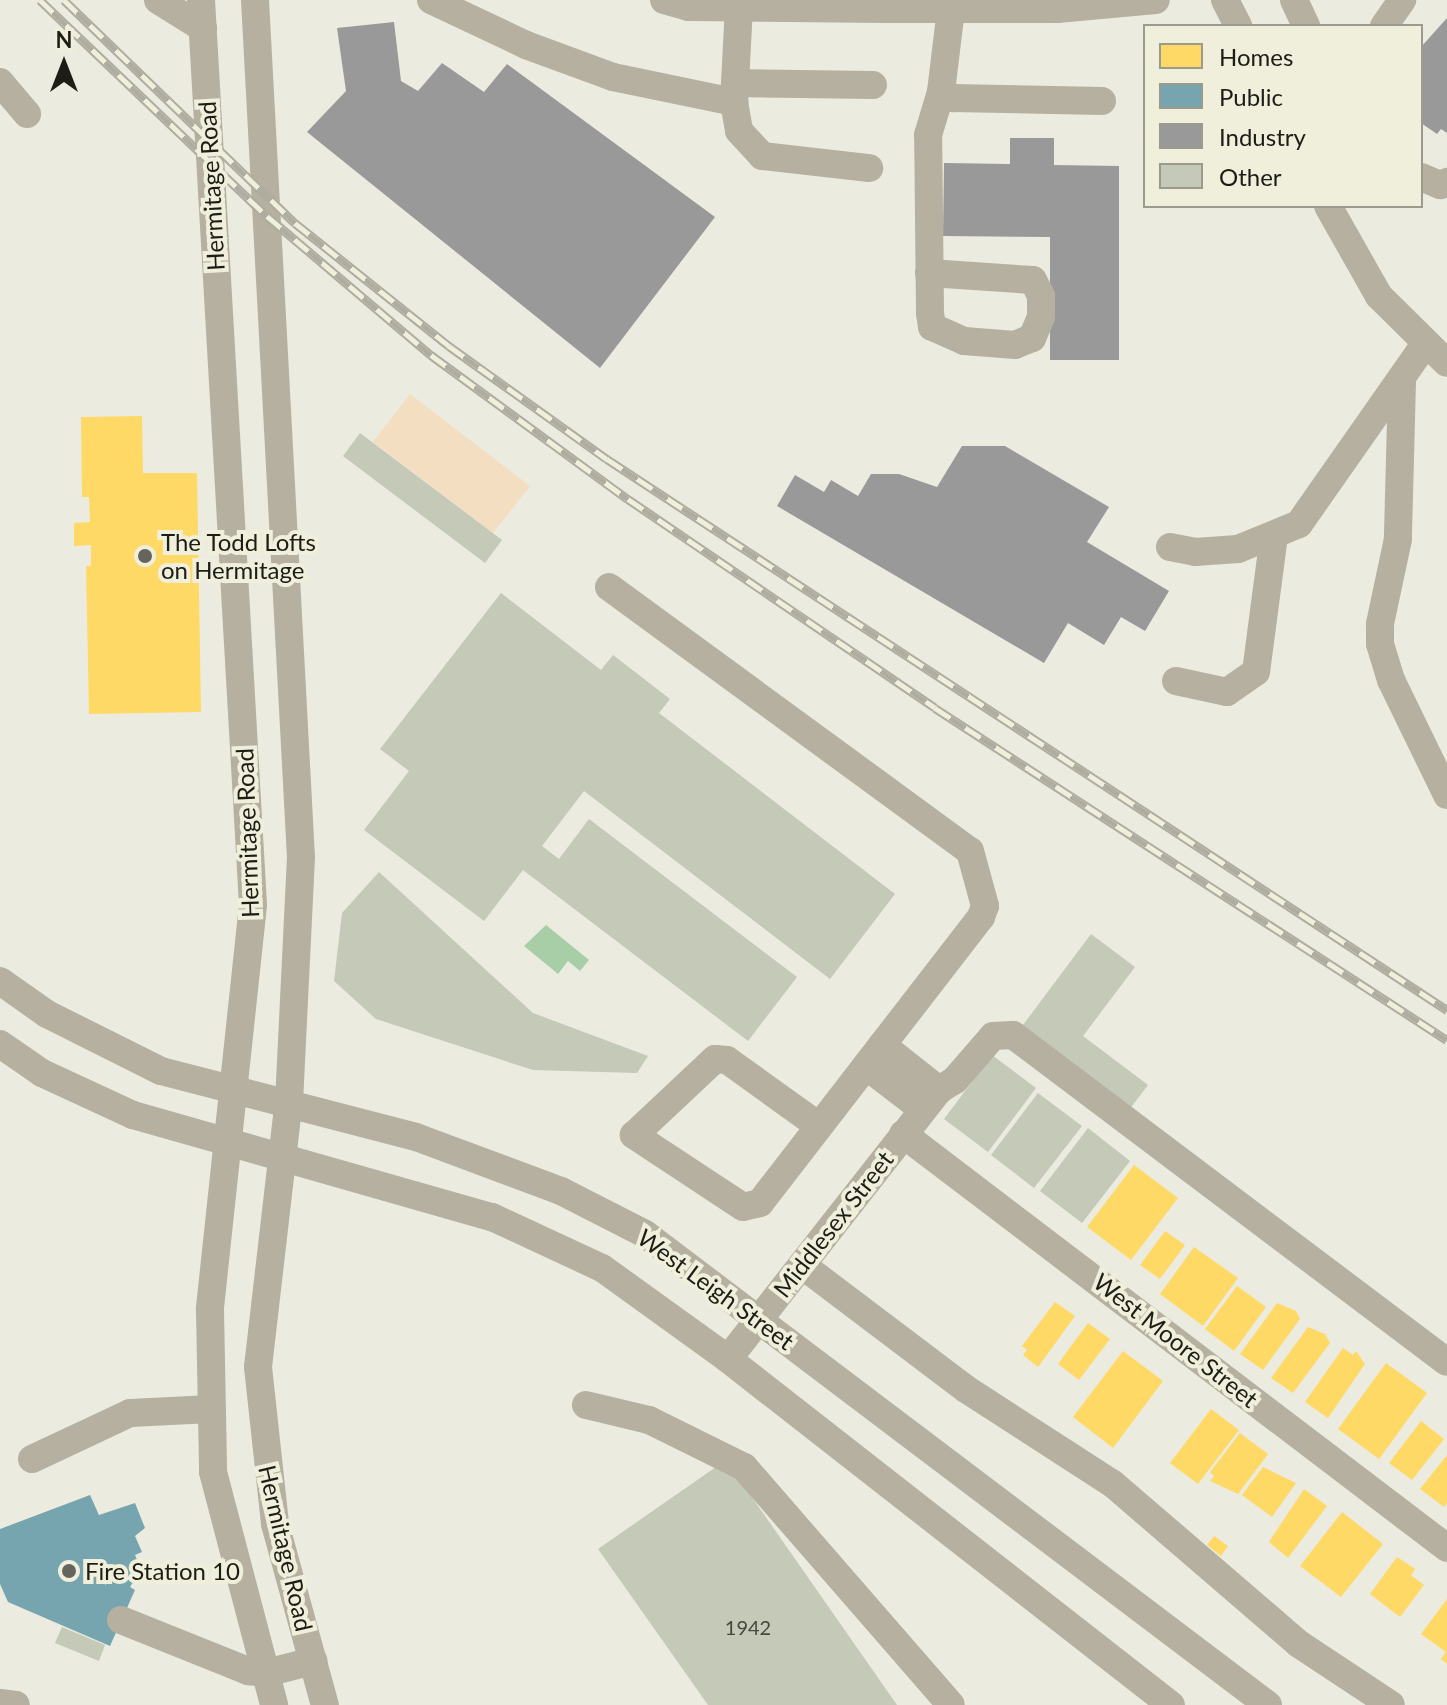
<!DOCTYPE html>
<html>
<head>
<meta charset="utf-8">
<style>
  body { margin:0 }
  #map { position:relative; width:1447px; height:1705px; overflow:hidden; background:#ebebe0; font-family:Lato,sans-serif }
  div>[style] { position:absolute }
  .green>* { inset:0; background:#f3dec1 }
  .water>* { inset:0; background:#a8cea7 }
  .homes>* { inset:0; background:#ffd966 }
  .public>* { inset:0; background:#76a5af }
  .industry>* { inset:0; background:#999 }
  .building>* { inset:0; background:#c4c9b8 }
  .minor>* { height:28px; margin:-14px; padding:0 14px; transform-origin:14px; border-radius:14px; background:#b5b0a0 }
  .rail>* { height:9px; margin-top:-4.5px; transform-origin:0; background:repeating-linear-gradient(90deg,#efefdc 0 18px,#afaca0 0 36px); box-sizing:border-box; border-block:2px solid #afaca0 }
  .dots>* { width:22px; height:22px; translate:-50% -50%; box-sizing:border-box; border:4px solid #efefdc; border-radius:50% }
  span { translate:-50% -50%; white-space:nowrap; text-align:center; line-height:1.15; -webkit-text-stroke:8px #efefdc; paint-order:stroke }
  .number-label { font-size:20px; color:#47483e }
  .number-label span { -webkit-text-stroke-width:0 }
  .street-label { font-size:24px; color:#1d1d16 }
  .poi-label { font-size:24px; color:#1d1d16 }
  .left { translate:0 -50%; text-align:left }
  .legend { position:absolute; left:1143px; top:24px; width:280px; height:184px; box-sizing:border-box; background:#efefdc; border:2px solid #9b9b8d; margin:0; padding:10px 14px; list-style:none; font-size:24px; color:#1d1d16 }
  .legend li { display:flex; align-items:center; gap:16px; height:40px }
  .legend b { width:40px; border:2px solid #9b9b8d }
  .north { position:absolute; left:24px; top:24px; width:80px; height:80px; -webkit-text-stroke:6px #efefdc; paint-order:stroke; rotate:0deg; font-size:22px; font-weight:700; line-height:32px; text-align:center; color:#1d1d16 }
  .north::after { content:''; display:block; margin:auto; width:28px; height:36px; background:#1d1d16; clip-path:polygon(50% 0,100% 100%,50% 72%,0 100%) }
</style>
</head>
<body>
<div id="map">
  <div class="green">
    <div style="clip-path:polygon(410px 394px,530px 486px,493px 533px,373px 442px)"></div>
  </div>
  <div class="water">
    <div style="clip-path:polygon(546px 925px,589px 960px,580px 971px,568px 961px,558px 974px,524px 946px)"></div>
  </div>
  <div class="homes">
    <div style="clip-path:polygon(142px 416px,143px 473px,197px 473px,201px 712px,89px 714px,86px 566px,91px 566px,91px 545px,74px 546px,74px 523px,90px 522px,89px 497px,82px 497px,81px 417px)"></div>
    <div style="clip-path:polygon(1134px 1165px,1178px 1198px,1131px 1260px,1087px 1227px)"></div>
    <div style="clip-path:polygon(1165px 1231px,1185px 1245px,1160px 1279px,1140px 1265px)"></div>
    <div style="clip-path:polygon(1194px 1247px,1238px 1278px,1203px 1326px,1160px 1294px)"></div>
    <div style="clip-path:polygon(1237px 1286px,1266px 1307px,1234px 1351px,1205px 1329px)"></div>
    <div style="clip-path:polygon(1055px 1302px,1075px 1316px,1038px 1367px,1023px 1355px,1027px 1350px,1022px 1346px)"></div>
    <div style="clip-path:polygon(1277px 1303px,1296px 1311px,1300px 1319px,1263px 1370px,1240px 1354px)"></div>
    <div style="clip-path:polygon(1088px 1323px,1110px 1339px,1079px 1380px,1058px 1364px)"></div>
    <div style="clip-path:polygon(1308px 1327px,1325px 1334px,1330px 1343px,1293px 1393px,1271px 1378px)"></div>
    <div style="clip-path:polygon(1343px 1348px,1353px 1355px,1356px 1351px,1365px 1364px,1328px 1418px,1305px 1402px)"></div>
    <div style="clip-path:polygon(1123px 1351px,1163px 1381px,1113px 1448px,1073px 1417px)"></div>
    <div style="clip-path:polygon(1386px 1363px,1427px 1393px,1379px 1459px,1338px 1429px)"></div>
    <div style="clip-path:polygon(1211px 1409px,1239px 1430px,1198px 1484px,1170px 1463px)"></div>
    <div style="clip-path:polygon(1421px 1421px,1444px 1439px,1412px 1480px,1389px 1463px)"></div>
    <div style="clip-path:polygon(1240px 1433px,1268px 1454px,1238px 1494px,1210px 1481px,1214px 1476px,1210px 1472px)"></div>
    <div style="clip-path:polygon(1447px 1455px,1447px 1503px,1444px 1507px,1420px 1489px)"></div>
    <div style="clip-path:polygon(1263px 1467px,1296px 1483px,1272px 1517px,1242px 1495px)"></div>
    <div style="clip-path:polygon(1304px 1489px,1327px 1506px,1288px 1558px,1269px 1542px)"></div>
    <div style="clip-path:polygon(1342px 1512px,1383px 1544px,1341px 1597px,1300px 1566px)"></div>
    <div style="clip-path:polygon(1214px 1536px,1228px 1546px,1221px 1556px,1207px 1545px)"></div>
    <div style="clip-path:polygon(1397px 1557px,1415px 1569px,1411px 1575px,1424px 1585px,1400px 1617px,1370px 1594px)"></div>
    <div style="clip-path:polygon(1447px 1599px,1447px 1664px,1441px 1659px,1446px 1652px,1421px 1634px)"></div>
  </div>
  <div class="public">
    <div style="clip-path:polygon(90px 1495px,99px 1515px,135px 1503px,145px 1528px,135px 1536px,142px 1552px,135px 1555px,141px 1569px,130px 1587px,135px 1590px,110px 1646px,8px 1602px,0 1584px,0 1529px)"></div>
  </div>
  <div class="industry">
    <div style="clip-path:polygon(1447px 18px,1447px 133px,1441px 129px,1437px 134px,1421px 123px,1421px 47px)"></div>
    <div style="clip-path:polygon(394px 22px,401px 81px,418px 91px,442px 63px,484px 92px,507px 64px,715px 217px,600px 368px,307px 132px,346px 91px,337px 28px)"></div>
    <div style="clip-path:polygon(1010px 138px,1054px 138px,1054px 165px,1119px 166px,1119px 360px,1050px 360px,1050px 237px,943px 236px,944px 163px,1010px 164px)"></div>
    <div style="clip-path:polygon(962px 446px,1005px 446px,1109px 507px,1087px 542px,1169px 591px,1145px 631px,1121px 617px,1104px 645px,1068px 623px,1044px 663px,777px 506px,795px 475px,824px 492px,831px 480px,858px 496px,871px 474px,899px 474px,937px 487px)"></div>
  </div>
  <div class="building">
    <div style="clip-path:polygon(360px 433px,502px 540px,485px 563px,343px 456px)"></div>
    <div style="clip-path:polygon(501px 593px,601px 670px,613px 655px,670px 699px,659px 713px,895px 894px,830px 979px,584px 791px,542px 846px,559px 859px,589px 819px,797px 977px,748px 1041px,523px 870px,484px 921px,364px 830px,409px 771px,380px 749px)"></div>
    <div style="clip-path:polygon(379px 872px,533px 1013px,648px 1056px,637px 1073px,533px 1070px,376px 1019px,334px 981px,342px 913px)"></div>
    <div style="clip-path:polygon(1091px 934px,1135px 967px,1083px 1036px,1148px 1085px,1129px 1110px,1020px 1029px)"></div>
    <div style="clip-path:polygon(992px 1055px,1036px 1088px,988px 1152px,944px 1119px)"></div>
    <div style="clip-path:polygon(1038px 1093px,1082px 1126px,1034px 1188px,991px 1155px)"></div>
    <div style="clip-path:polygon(1088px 1128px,1130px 1161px,1082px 1223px,1040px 1191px)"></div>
    <div style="clip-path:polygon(726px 1460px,897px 1705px,708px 1705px,598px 1549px)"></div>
    <div style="clip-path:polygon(62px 1627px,105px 1645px,99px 1661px,55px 1643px)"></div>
  </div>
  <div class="minor">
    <div style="left:158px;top:0;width:53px;rotate:31.9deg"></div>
    <div style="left:201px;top:0;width:906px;rotate:86.71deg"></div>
    <div style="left:253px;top:905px;width:407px;rotate:96.1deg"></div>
    <div style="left:210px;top:1310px;width:162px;rotate:88.9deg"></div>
    <div style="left:213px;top:1472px;width:241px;rotate:75.3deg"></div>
    <div style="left:255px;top:0;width:858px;rotate:86.93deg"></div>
    <div style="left:301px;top:857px;width:242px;rotate:92.8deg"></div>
    <div style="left:289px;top:1099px;width:270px;rotate:96.6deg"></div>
    <div style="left:258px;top:1367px;width:158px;rotate:83.8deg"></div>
    <div style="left:275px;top:1524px;width:188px;rotate:74.6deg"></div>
    <div style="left:431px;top:0;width:105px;rotate:25.3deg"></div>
    <div style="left:526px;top:45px;width:93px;rotate:20.2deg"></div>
    <div style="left:613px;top:77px;width:124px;rotate:11.7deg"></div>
    <div style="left:734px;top:102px;width:95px;rotate:-87deg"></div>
    <div style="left:664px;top:0;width:25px;rotate:16deg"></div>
    <div style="left:688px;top:7px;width:199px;rotate:0.6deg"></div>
    <div style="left:887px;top:9px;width:170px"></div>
    <div style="left:1057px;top:9px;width:99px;rotate:-5.2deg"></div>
    <div style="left:1225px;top:0;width:29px;rotate:63deg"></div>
    <div style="left:1294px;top:0;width:29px;rotate:65deg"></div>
    <div style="left:951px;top:9px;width:84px;rotate:96.9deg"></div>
    <div style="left:941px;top:92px;width:13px;rotate:29deg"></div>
    <div style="left:952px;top:98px;width:150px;rotate:1.1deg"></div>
    <div style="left:1384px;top:26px;width:32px;rotate:-55deg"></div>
    <div style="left:0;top:82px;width:42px;rotate:49.8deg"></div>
    <div style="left:735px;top:83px;width:138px;rotate:0.8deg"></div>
    <div style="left:734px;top:102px;width:29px;rotate:80deg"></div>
    <div style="left:739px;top:131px;width:34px;rotate:47deg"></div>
    <div style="left:762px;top:156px;width:108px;rotate:6.4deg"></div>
    <div style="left:1421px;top:177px;width:21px;rotate:23deg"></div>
    <div style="left:1440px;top:185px;width:8px;rotate:-23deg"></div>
    <div style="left:1328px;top:206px;width:103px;rotate:60.5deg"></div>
    <div style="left:1379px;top:296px;width:95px;rotate:44.6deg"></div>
    <div style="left:929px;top:273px;width:104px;rotate:3.9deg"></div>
    <div style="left:1033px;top:280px;width:18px;rotate:63deg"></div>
    <div style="left:1041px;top:296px;width:21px;rotate:90deg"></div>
    <div style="left:1041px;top:317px;width:23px;rotate:113deg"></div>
    <div style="left:1032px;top:338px;width:18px;rotate:158deg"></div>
    <div style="left:1015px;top:345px;width:51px;rotate:-175.5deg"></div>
    <div style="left:964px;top:341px;width:35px;rotate:-156deg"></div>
    <div style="left:932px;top:327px;width:15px;rotate:-98deg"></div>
    <div style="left:930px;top:312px;width:177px;rotate:-90.6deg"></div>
    <div style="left:928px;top:135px;width:45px;rotate:-73.2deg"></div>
    <div style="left:1402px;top:381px;width:158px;rotate:91.5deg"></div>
    <div style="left:1398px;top:539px;width:87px;rotate:102deg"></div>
    <div style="left:1380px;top:624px;width:20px;rotate:90deg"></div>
    <div style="left:1380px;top:644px;width:38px;rotate:73deg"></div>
    <div style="left:1391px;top:680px;width:128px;rotate:64deg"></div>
    <div style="left:1170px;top:547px;width:25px;rotate:11deg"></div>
    <div style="left:1195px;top:552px;width:43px;rotate:-4deg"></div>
    <div style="left:1238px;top:549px;width:66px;rotate:-22.3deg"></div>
    <div style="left:1299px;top:524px;width:220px;rotate:-55deg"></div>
    <div style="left:609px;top:587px;width:447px;rotate:36.2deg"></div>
    <div style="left:970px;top:851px;width:57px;rotate:74.7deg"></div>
    <div style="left:985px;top:906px;width:12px;rotate:110deg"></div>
    <div style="left:981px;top:917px;width:361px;rotate:127.7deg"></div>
    <div style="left:760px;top:1203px;width:17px;rotate:167deg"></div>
    <div style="left:743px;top:1207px;width:131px;rotate:-146.6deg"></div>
    <div style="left:634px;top:1135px;width:111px;rotate:-43.2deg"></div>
    <div style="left:715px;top:1059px;width:12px;rotate:5deg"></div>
    <div style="left:727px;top:1060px;width:113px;rotate:35.7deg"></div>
    <div style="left:1176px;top:681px;width:52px;rotate:12.2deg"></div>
    <div style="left:1227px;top:692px;width:35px;rotate:-35deg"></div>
    <div style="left:1256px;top:672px;width:137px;rotate:-82.5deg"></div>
    <div style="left:0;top:981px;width:57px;rotate:35.1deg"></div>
    <div style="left:47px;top:1014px;width:127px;rotate:26.6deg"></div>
    <div style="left:161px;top:1071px;width:263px;rotate:14.5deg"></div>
    <div style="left:416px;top:1137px;width:155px;rotate:20.4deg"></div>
    <div style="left:561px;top:1191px;width:94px;rotate:27.1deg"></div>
    <div style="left:645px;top:1234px;width:781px;rotate:37.09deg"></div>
    <div style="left:0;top:1044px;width:51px;rotate:34.6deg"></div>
    <div style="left:42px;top:1073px;width:100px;rotate:24.8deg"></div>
    <div style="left:133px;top:1115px;width:373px;rotate:15.9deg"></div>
    <div style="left:492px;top:1217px;width:121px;rotate:24.9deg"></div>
    <div style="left:602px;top:1268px;width:155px;rotate:35.8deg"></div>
    <div style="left:728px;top:1359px;width:562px;rotate:37.99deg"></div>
    <div style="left:882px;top:1045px;width:73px;rotate:38.3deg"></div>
    <div style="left:866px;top:1066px;width:71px;rotate:37.5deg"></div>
    <div style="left:903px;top:1134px;width:684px;rotate:37.27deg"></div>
    <div style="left:802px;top:1265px;width:206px;rotate:37.1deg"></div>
    <div style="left:966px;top:1389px;width:175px;rotate:32.9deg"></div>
    <div style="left:1113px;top:1484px;width:245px;rotate:40.7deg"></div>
    <div style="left:1299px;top:1644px;width:110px;rotate:33.5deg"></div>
    <div style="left:728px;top:1359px;width:342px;rotate:-51.9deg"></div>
    <div style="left:939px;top:1090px;width:19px;rotate:-32deg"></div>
    <div style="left:955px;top:1080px;width:58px;rotate:-49.2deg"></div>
    <div style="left:993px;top:1036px;width:20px;rotate:-3deg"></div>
    <div style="left:1013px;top:1035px;width:543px;rotate:37deg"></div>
    <div style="left:586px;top:1405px;width:65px;rotate:13.4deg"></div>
    <div style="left:649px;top:1420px;width:106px;rotate:26.3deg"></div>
    <div style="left:744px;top:1467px;width:315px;rotate:49deg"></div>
    <div style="left:32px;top:1459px;width:108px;rotate:-25.1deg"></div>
    <div style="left:130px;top:1413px;width:81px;rotate:-2.8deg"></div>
    <div style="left:121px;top:1620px;width:137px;rotate:21.9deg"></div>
    <div style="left:248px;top:1671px;width:18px;rotate:6deg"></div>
    <div style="left:266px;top:1673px;width:49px;rotate:-14.3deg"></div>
    <div style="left:0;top:1703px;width:16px;rotate:7deg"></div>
  </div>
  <div class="rail">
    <div style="left:40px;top:0;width:313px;rotate:43.6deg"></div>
    <div style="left:267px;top:216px;width:215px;rotate:40.3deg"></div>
    <div style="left:431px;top:355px;width:244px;rotate:36.2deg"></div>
    <div style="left:628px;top:499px;width:371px;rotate:34.2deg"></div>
    <div style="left:935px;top:708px;width:610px;rotate:32.96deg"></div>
    <div style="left:64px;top:0;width:321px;rotate:44deg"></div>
    <div style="left:295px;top:223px;width:197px;rotate:38.6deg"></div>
    <div style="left:449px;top:346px;width:194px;rotate:35.6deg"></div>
    <div style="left:607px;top:459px;width:1005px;rotate:33.26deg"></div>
  </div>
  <div class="dots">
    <div style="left:145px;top:556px;background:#65655d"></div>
    <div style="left:69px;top:1571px;background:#65655d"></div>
  </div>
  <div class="number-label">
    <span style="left:748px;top:1627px">1942</span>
  </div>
  <div class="street-label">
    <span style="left:211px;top:186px;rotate:-93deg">Hermitage Road</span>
    <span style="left:247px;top:833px;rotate:-92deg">Hermitage Road</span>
    <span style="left:833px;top:1224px;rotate:-52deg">Middlesex Street</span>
    <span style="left:716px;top:1289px;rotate:36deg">West Leigh Street</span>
    <span style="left:1176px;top:1340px;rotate:38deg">West Moore Street</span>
    <span style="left:286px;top:1548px;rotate:77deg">Hermitage Road</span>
  </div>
  <div class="poi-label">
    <span class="left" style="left:161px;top:556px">The Todd Lofts<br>on Hermitage</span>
    <span class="left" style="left:85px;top:1571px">Fire Station 10</span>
  </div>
  <ul class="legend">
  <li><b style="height:22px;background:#ffd966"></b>Homes</li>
  <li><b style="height:22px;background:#76a5af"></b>Public</li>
  <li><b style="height:22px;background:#999"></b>Industry</li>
  <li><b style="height:22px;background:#c4c9b8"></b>Other</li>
  </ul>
  <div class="north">N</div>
</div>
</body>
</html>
